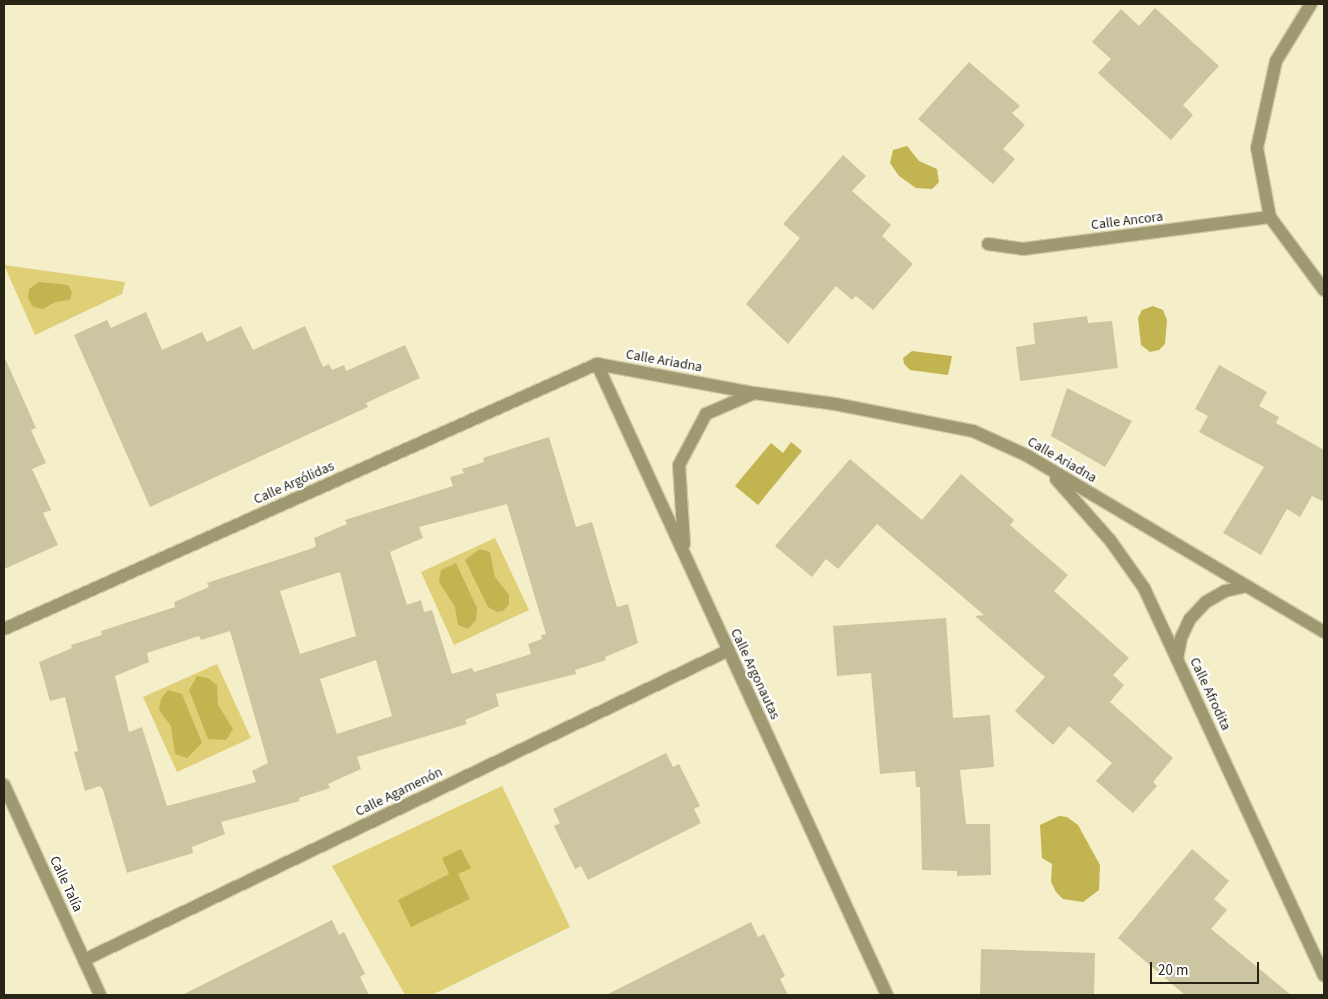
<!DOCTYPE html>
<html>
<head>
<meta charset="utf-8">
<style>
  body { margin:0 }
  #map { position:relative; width:1328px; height:999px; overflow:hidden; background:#f4eec9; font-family:"Source Sans 3",sans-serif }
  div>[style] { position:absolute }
  .green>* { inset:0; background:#dfd078 }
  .water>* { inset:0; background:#c3b452 }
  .building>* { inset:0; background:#cbc6a1 }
  .roads { filter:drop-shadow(1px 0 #cfcaa9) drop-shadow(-1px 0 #cfcaa9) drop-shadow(0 1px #cfcaa9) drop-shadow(0 -1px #cfcaa9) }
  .street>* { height:12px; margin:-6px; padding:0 6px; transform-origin:6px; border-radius:6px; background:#9f9972 }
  span { translate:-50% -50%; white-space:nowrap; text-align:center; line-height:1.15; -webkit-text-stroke:4.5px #fff; paint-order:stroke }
  .street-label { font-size:14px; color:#282517 }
  .frame { position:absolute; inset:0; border:5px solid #282517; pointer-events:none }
  .scale { position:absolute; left:1150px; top:962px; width:109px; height:22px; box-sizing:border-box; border:2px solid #282517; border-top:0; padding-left:6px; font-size:15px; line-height:18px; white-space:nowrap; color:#282517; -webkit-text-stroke:4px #fff; paint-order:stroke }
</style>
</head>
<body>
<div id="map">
  <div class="green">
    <div style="clip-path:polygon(4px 265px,125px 282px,122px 294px,35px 335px)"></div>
    <div style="clip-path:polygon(495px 538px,529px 610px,454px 645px,421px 572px)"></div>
    <div style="clip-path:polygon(217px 664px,251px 738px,177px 772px,143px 697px)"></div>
    <div style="clip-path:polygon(502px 786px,570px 927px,432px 995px,405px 995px,332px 866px)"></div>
  </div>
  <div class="water">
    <div style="clip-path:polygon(907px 146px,919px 161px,937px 169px,939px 182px,932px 189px,916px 188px,899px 176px,890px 163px,893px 150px)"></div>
    <div style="clip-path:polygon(39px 282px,68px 285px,72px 292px,70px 300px,55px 302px,43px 309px,33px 307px,28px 298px,29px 289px)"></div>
    <div style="clip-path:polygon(1153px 306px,1163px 310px,1167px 320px,1165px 344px,1159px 350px,1150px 352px,1141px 345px,1138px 318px,1142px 310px)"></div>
    <div style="clip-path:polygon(912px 351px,952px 356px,948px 375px,910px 370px,904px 364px,903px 358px)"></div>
    <div style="clip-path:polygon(791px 442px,802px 451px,758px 505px,735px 486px,771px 443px,783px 453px)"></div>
    <div style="clip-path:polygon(480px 549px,490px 552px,495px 577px,509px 595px,509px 604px,503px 611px,497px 612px,488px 607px,465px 560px)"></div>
    <div style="clip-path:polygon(456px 563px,477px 608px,476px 620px,468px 629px,458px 625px,455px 607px,439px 582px,441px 570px)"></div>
    <div style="clip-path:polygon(197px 676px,208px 678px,217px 685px,218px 705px,233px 729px,226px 740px,208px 739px,189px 690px)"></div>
    <div style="clip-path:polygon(168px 690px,182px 694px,202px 743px,187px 758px,175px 754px,171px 726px,159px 710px,161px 699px)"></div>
    <div style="clip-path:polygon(1059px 816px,1067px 817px,1078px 825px,1100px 865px,1099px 890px,1083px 902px,1063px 899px,1056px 892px,1051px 882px,1052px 864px,1042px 858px,1040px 825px)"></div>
    <div style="clip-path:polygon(461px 849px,471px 868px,458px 874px,470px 899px,411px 927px,398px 900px,449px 874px,442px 858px)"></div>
  </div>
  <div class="building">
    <div style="clip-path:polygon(1155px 8px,1219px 66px,1183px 105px,1193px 115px,1171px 140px,1098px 73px,1111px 59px,1092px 42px,1121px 9px,1139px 26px)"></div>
    <div style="clip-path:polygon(969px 62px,1020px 106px,1012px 113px,1025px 125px,1003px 149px,1015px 159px,993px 184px,918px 119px)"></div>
    <div style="clip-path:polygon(843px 155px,866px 176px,852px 191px,891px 225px,882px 236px,913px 264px,873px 310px,856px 296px,852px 300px,836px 286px,788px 344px,746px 304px,800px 238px,783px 224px)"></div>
    <div style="clip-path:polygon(146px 312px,162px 350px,202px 332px,207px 342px,241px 326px,253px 350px,305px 326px,323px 367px,329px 364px,332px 370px,344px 365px,346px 371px,405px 345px,420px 378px,366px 403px,368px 407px,150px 507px,74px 335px,107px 320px,111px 328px)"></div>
    <div style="clip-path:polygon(1087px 316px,1088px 323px,1112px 321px,1118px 368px,1020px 381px,1016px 347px,1035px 344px,1033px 323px)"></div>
    <div style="clip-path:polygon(4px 356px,36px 428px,31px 430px,46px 463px,32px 469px,51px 510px,43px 513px,58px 545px,4px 569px)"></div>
    <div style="clip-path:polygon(1219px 365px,1267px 392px,1259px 406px,1279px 417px,1276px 423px,1324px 450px,1324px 502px,1312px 496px,1300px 517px,1287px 509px,1261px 555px,1223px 533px,1264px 467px,1199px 432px,1208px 416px,1195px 409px)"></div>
    <div style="clip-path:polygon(1067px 388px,1132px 421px,1105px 467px,1051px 436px)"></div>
    <div style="clip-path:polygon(evenodd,549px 437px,576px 527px,592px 522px,617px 607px,628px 604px,638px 643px,605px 657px,606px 660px,575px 670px,576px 674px,496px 694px,499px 706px,465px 720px,467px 724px,357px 757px,361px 769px,328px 784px,330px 788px,299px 798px,300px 801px,221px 822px,225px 834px,192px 847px,193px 853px,127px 873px,103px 790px,100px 786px,85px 791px,74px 752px,78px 751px,65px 697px,50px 701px,39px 662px,72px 648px,71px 645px,102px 635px,101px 631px,175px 607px,174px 602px,209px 587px,207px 583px,313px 548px,316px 546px,314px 538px,347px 524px,345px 520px,453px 486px,450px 477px,464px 473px,462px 469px,484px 462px,483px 458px,549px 437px,507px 504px,546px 634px,541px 635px,542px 639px,528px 644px,531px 654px,474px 672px,472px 668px,452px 674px,432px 610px,424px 612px,421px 600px,407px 605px,390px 552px,423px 538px,419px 527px,507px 504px,549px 437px,340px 572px,356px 636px,300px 654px,280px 591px,340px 572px,549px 437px,230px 631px,268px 763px,252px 771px,256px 782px,167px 806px,142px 727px,129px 732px,115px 676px,149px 662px,147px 653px,199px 636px,201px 640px,230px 631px,549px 437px,376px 660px,392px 716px,337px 734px,320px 679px,376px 660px)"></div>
    <div style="clip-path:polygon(850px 459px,922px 520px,961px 474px,1014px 520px,1010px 525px,1068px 575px,1054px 591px,1129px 658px,1113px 675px,1124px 685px,1110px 702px,1173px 758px,1153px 782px,1157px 786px,1133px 813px,1096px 781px,1112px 763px,1069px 726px,1053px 745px,1015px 711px,1045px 677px,975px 616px,984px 615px,877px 524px,838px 569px,826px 559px,812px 577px,775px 546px)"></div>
    <div style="clip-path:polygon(946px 618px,953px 718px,990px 715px,994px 767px,960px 770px,966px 824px,990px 824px,991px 875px,957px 876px,957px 871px,922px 870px,920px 787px,916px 787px,915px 771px,880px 774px,871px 673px,837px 676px,833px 626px)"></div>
    <div style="clip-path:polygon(666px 753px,673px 767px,679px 764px,700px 806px,694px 809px,701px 823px,588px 880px,581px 866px,575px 869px,554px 826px,560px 823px,553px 809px)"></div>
    <div style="clip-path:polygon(1192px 849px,1229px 881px,1214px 899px,1227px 910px,1211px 929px,1291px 995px,1185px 995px,1118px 938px)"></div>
    <div style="clip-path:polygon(332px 920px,339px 935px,344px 932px,365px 974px,360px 977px,369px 995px,182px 995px)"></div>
    <div style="clip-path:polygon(751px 922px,758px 937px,764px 934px,785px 976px,780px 979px,788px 995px,606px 995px)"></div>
    <div style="clip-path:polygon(981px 949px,1095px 953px,1094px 995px,980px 995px)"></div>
  </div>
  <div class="roads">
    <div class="street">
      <div style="left:1311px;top:4px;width:67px;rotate:121.6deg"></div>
      <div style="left:1276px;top:61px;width:89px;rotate:102.3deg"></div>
      <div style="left:1257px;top:148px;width:70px;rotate:79.3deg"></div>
      <div style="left:1270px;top:217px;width:91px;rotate:53.5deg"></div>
      <div style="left:988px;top:244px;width:35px;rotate:8deg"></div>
      <div style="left:1023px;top:249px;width:249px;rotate:-7.4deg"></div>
      <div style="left:597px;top:364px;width:160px;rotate:10.5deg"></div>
      <div style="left:754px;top:393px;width:82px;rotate:7.7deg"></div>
      <div style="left:835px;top:404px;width:141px;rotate:11.1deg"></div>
      <div style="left:973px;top:431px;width:58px;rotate:24.4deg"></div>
      <div style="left:1026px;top:455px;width:347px;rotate:30.7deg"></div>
      <div style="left:597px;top:364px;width:694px;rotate:65.32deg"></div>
      <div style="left:1056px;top:479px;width:81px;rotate:48.5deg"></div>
      <div style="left:1110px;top:540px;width:59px;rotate:54.7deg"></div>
      <div style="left:1144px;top:588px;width:427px;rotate:65.1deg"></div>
      <div style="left:684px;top:544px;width:79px;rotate:-93.6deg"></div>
      <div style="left:679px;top:465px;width:58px;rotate:-62.1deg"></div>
      <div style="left:706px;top:414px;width:52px;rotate:-23.6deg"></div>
      <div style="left:4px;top:629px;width:650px;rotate:-24.08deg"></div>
      <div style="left:1177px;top:659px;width:21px;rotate:-79deg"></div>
      <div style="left:1181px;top:638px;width:21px;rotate:-65deg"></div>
      <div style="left:1190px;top:619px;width:23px;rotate:-47deg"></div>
      <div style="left:1206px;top:602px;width:22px;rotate:-30deg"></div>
      <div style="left:1225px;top:591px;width:22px;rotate:-13deg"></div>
      <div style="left:4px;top:785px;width:231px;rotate:65.4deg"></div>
      <div style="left:84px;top:960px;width:713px;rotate:-25.67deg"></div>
    </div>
  </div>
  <div class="street-label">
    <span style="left:1127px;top:221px;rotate:-7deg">Calle Ancora</span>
    <span style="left:664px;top:361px;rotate:10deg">Calle Ariadna</span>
    <span style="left:1062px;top:460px;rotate:30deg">Calle Ariadna</span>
    <span style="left:294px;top:483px;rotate:-24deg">Calle Argólidas</span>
    <span style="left:755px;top:674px;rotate:65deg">Calle Argonautas</span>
    <span style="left:1210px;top:694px;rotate:65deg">Calle Afrodita</span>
    <span style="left:399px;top:792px;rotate:-26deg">Calle Agamenón</span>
    <span style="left:66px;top:884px;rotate:65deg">Calle Talía</span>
  </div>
  <div class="frame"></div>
  <div class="scale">20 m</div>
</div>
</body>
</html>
